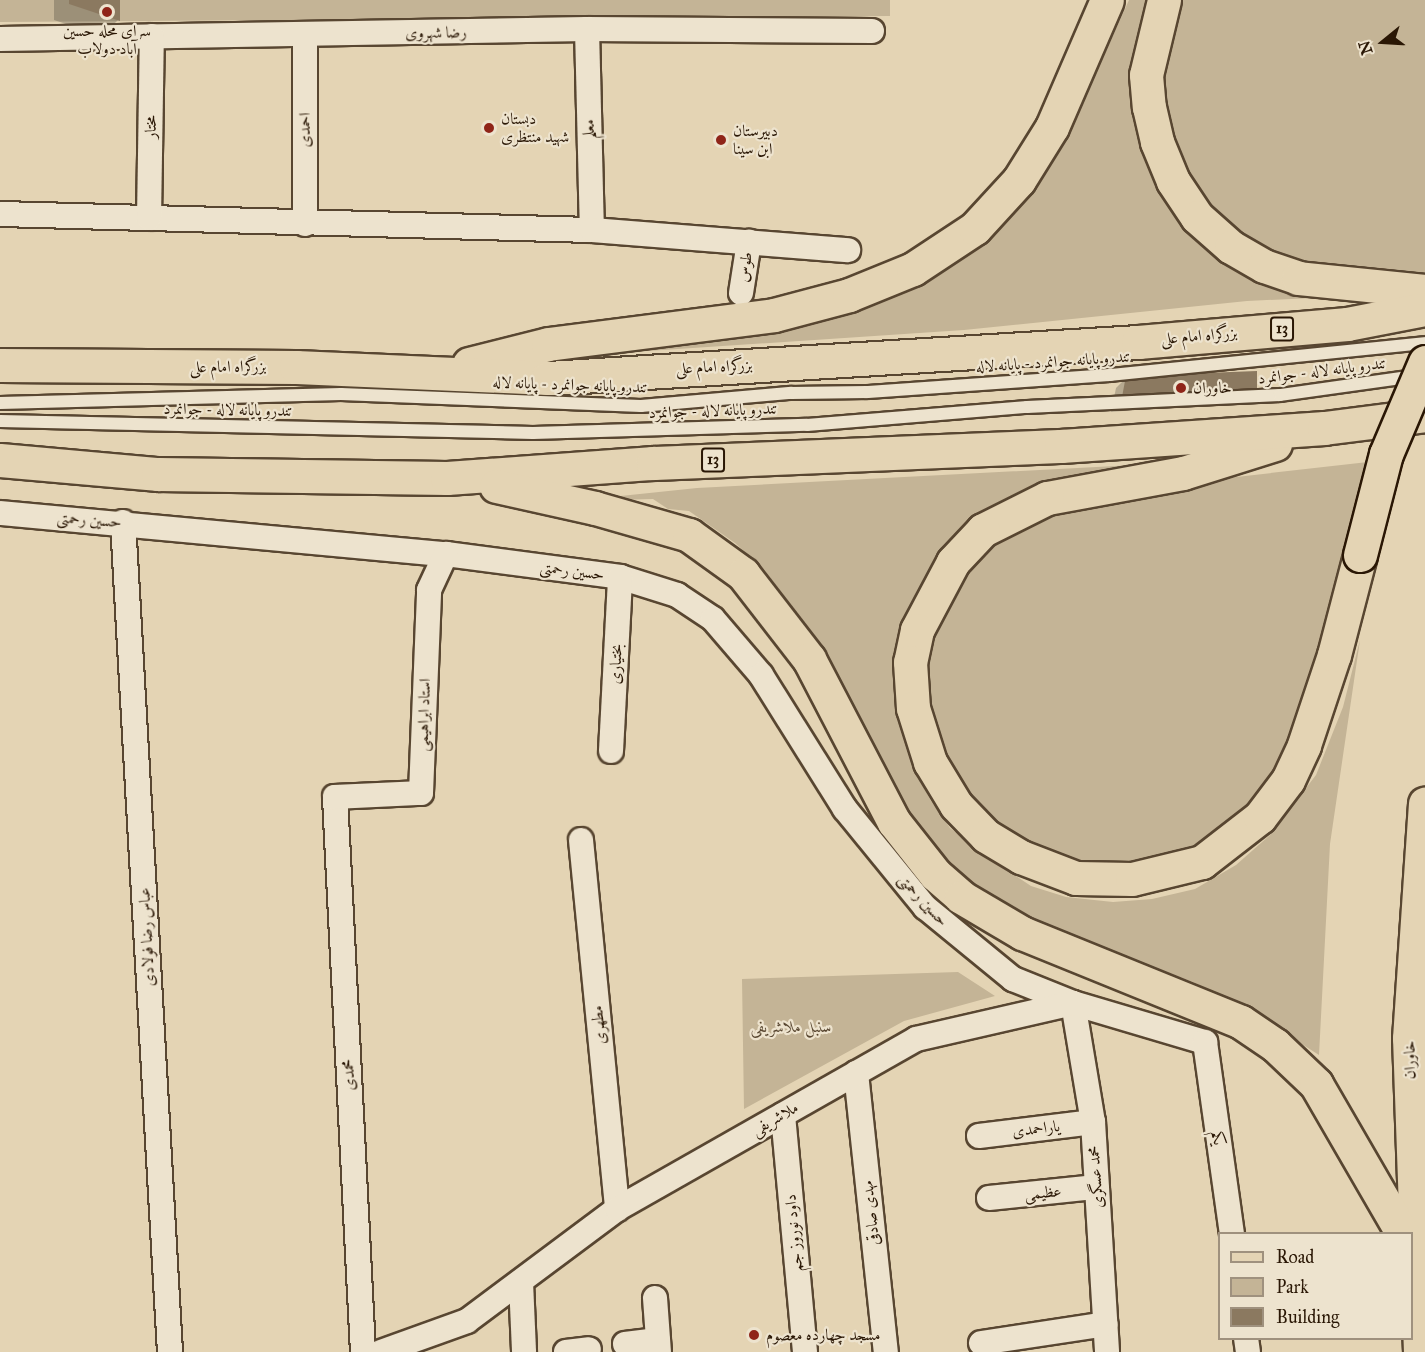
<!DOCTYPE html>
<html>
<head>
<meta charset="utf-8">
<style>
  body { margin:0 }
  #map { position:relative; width:1425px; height:1352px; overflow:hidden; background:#e4d4b4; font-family:"IM FELL Great Primer",Amiri,serif }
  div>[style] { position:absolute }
  .green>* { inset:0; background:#c4b496 }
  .shadow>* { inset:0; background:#0003 }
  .building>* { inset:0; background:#8b7960 }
  .roads { filter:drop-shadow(2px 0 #584631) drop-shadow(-2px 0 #584631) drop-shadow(0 2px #584631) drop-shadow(0 -2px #584631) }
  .lane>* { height:12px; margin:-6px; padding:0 6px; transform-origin:6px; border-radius:6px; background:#ede3ce }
  .street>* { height:24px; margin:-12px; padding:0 12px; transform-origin:12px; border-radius:12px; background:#ede3ce }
  .primary>* { height:33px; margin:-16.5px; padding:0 16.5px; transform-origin:16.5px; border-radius:16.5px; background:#e4d4b4 }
  .highway>* { height:33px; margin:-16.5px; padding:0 16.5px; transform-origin:16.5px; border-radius:16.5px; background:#e4d4b4 }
  .bridges { filter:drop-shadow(2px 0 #2a1705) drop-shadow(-2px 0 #2a1705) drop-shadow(0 2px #2a1705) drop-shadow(0 -2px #2a1705) }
  .highway-bridge>* { height:33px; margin:-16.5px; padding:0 16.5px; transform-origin:16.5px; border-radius:16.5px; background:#e4d4b4 }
  .dots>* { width:16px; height:16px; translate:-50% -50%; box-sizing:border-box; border:3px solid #ede3ce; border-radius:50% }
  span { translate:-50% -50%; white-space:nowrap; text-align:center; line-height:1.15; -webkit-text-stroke:4.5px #ede3ce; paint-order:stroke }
  .shield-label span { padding:2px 4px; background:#ede3ce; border:2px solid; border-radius:4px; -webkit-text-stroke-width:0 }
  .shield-label { font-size:15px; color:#2a1705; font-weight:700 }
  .poi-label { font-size:16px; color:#2a1705 }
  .left { translate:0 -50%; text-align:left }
  .street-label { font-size:16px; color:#2a1705 }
  .park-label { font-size:16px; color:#584630; font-style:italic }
  .legend { position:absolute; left:1218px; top:1232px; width:195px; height:108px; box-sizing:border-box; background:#ede3ce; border:2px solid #9f917e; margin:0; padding:8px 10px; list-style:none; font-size:18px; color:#2a1705 }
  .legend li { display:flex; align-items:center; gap:12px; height:30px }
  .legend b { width:30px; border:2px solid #9f917e }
  .north { position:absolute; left:1353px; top:12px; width:60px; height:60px; -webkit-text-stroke:4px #ede3ce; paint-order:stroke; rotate:252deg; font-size:16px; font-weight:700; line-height:24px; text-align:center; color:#2a1705 }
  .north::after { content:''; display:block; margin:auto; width:21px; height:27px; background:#2a1705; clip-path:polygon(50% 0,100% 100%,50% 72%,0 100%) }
</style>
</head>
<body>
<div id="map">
  <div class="green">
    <div style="clip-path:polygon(0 0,890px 0,890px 16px,0 22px)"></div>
    <div style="clip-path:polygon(1129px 0,1151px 0,1142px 25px,1182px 214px,1356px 296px,1247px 301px,964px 330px,542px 358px,905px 288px,956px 261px,1001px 225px,1044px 174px,1071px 129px)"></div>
    <div style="clip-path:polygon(1177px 0,1425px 0,1425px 282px,1312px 272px,1255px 250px,1201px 199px,1172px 144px,1160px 84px)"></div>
    <div style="clip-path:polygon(1191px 462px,1012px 500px,897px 668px,899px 720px,914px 770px,931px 801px,950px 828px,987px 857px,1031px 886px,1066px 897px,1113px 902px,1152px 899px,1195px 889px,1236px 865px,1270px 835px,1316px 775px,1343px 707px,1360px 640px,1330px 844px,1319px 1055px,1250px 1011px,1193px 982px,1050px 928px,1006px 906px,973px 884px,918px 830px,899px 801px,828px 657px,764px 569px,735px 543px,689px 511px,668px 509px,653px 499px,573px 501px,697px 488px)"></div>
    <div style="clip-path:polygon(1368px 462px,1302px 715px,1278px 772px,1249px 808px,1228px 827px,1188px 848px,1164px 859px,1131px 864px,1075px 861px,1027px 847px,990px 824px,963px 792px,941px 753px,927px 706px,926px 661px,933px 625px,965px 566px,990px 543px,1037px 515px,1174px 484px)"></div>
    <div style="clip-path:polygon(958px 972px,995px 996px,904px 1021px,744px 1109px,742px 979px)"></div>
  </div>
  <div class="shadow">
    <div style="clip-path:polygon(54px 0,119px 0,118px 20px,102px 36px,54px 20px)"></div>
    <div style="clip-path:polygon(1127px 377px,1244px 401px,1111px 412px,1116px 388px)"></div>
  </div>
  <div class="building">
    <div style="clip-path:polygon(69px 0,120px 0,120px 21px,69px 4px)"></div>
    <div style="clip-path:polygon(1257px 371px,1257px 391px,1121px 402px,1126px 376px)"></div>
  </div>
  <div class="roads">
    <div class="lane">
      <div style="left:0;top:403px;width:341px;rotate:-1.5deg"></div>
      <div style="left:341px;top:394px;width:300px;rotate:2.3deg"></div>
      <div style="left:641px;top:406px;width:151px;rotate:-5deg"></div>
      <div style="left:791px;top:393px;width:76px;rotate:-0.8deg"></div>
      <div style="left:867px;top:392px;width:244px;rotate:-4deg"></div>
      <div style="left:1110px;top:375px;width:317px;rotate:-5.8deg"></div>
      <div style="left:0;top:421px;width:533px;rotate:1.29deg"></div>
      <div style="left:533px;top:433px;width:274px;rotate:-1.7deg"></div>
      <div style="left:807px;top:425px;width:221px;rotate:-4.7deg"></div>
      <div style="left:1027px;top:407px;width:253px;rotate:-2.7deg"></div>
      <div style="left:1280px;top:395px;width:136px;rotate:-8deg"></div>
    </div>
    <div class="street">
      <div style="left:587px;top:29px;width:201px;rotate:88.6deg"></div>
      <div style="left:305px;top:36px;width:188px;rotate:90deg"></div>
      <div style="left:0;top:39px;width:587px;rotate:-0.98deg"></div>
      <div style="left:587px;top:29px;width:285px;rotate:0.4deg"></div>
      <div style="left:0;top:214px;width:592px;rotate:1.55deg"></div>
      <div style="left:592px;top:230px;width:257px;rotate:4.5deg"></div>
      <div style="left:149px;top:218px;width:182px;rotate:-89.1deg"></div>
      <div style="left:741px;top:293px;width:52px;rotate:-81.1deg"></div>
      <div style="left:0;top:513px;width:448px;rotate:5.3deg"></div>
      <div style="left:446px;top:554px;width:176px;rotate:7.5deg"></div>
      <div style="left:620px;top:577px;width:60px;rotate:17.5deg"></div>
      <div style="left:677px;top:595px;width:43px;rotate:33.7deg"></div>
      <div style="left:713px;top:619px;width:74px;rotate:49.4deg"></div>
      <div style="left:761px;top:675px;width:158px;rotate:57.9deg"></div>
      <div style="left:845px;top:809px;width:127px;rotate:50.8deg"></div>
      <div style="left:925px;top:907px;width:114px;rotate:39.3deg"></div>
      <div style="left:1013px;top:979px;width:65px;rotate:21.8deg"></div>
      <div style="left:123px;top:522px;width:831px;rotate:86.76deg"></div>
      <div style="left:611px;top:751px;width:174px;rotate:-87deg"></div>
      <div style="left:581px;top:840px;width:371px;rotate:84.4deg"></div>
      <div style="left:1073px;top:1003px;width:121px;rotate:80.5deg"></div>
      <div style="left:1093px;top:1122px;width:230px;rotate:86.5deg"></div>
      <div style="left:856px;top:1073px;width:281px;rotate:83.9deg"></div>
      <div style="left:783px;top:1115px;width:238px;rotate:84.7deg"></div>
      <div style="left:979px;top:1136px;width:115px;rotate:-7deg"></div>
      <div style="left:989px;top:1198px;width:108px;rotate:-5.9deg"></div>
      <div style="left:521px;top:1282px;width:70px;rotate:87.5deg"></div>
      <div style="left:655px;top:1298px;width:54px;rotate:85.8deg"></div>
      <div style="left:1246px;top:1338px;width:14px;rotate:82deg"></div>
      <div style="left:981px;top:1343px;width:126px;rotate:-8.6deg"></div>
      <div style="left:625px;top:1344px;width:33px;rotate:-7deg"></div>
      <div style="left:363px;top:1352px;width:556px;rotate:-92.89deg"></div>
      <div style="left:335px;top:797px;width:86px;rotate:-2.7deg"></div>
      <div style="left:421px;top:793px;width:203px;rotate:-87.7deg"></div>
      <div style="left:429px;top:590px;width:40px;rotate:-65deg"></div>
      <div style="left:381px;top:1352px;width:91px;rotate:-19.8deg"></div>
      <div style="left:467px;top:1321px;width:187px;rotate:-36.7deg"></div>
      <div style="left:617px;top:1209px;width:344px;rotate:-29.6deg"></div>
      <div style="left:916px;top:1039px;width:161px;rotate:-12.9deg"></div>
      <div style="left:1073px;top:1003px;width:138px;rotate:16.5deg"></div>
      <div style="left:1205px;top:1042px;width:194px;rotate:82deg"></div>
      <div style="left:566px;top:1352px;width:23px;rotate:-7deg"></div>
    </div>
    <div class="primary">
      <div style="left:1420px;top:1352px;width:314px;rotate:-92deg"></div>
      <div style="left:1409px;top:1038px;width:235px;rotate:-86.1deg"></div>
    </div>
    <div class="highway">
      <div style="left:1164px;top:0;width:77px;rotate:103.5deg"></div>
      <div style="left:1146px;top:75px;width:32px;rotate:85deg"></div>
      <div style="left:1149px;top:107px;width:36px;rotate:77deg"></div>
      <div style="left:1157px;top:142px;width:42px;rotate:67.7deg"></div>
      <div style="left:1173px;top:181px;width:43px;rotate:56.3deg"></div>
      <div style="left:1197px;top:217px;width:45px;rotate:41.4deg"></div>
      <div style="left:1231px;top:247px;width:38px;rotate:30deg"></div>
      <div style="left:1264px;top:266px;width:36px;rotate:19deg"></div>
      <div style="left:1298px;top:278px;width:128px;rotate:5.8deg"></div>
      <div style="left:469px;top:364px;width:81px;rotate:-14.2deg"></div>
      <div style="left:548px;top:344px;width:228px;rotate:-7.3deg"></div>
      <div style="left:774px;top:315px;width:78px;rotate:-14.9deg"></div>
      <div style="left:849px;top:295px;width:69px;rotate:-22.1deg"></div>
      <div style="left:913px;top:269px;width:74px;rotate:-33.5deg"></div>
      <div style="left:975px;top:228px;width:65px;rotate:-47.5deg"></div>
      <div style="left:1019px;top:180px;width:62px;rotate:-58.1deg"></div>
      <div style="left:1052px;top:127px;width:138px;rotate:-66.6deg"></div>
      <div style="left:0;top:365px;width:296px;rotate:0.4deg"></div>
      <div style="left:296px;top:367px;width:252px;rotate:2.5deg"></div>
      <div style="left:548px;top:378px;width:591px;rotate:-3.49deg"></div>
      <div style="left:1138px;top:342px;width:210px;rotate:-4.9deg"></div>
      <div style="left:1347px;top:324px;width:79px;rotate:-10.9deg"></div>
      <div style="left:1275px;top:444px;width:96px;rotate:162.5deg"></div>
      <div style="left:1183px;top:473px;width:138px;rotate:169.6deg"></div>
      <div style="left:1047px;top:498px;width:72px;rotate:153.4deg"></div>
      <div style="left:983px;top:530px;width:44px;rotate:133.2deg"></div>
      <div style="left:953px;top:562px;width:77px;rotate:117.9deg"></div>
      <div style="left:917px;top:630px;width:33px;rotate:102deg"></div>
      <div style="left:910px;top:662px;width:46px;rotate:86.3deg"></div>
      <div style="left:913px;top:708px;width:57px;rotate:72.5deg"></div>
      <div style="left:930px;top:762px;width:50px;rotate:58.8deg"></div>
      <div style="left:956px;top:805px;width:43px;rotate:45.9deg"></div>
      <div style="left:986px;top:836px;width:41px;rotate:31deg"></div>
      <div style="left:1021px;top:857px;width:59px;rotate:20.9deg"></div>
      <div style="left:1076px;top:878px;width:56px;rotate:1deg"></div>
      <div style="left:1132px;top:879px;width:72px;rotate:-13.7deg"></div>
      <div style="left:1202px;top:862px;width:73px;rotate:-37.8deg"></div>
      <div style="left:1260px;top:817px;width:46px;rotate:-52.9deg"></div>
      <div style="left:1288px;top:780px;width:38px;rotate:-65deg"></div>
      <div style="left:1304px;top:745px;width:95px;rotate:-71.6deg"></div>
      <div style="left:1334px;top:655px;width:103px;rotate:-75.4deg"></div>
      <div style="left:0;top:460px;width:159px;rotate:5.1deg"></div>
      <div style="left:158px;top:474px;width:289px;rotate:0.8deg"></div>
      <div style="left:447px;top:478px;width:207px;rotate:-4.2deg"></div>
      <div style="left:653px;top:463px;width:408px;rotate:-2.4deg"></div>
      <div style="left:1061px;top:446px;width:264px;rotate:-3.9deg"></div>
      <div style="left:1324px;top:428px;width:102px;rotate:-7.3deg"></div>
      <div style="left:496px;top:486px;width:101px;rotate:12.5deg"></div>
      <div style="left:595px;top:508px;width:98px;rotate:16deg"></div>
      <div style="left:689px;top:535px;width:67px;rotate:35.8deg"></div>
      <div style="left:743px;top:574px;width:108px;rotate:52.2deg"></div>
      <div style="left:809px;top:659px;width:184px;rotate:62.5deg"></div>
      <div style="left:894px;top:822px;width:66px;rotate:51.7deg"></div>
      <div style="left:935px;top:874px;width:35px;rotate:41deg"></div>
      <div style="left:961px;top:897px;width:71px;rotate:30.5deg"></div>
      <div style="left:1022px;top:933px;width:236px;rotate:22.1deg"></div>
      <div style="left:1241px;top:1022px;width:41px;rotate:34.1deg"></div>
      <div style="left:1275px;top:1045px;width:57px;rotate:43.6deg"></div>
      <div style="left:1316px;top:1084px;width:173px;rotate:59.9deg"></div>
    </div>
  </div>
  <div class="bridges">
    <div class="highway-bridge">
      <div style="left:1360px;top:555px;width:104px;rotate:-75.6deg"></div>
      <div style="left:1386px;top:454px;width:100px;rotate:-67deg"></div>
    </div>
  </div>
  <div class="dots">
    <div style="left:107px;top:12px;background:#8f2418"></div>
    <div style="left:489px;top:128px;background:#8f2418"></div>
    <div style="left:721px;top:140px;background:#8f2418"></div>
    <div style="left:1181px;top:388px;background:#8f2418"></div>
    <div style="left:754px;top:1335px;background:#8f2418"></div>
  </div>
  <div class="shield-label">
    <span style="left:1282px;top:329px">13</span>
    <span style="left:713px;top:460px">13</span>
  </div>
  <div class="poi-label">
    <span style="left:107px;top:40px">سرای محله حسین<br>آباد دولاب</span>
    <span class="left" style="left:501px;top:128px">دبستان<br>شهید منتظری</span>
    <span class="left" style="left:733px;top:140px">دبیرستان<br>ابن سینا</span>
    <span class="left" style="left:1193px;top:388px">خاوران</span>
    <span class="left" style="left:766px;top:1335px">مسجد چهارده معصوم</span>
  </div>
  <div class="street-label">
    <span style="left:436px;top:33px;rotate:-1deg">رضا شهروی</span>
    <span style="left:151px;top:127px;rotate:-89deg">مختار</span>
    <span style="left:589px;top:129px;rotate:-91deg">معلم</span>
    <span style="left:305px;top:130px;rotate:-90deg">احمدی</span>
    <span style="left:745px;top:267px;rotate:-81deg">طوس</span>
    <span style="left:1199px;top:336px;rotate:-5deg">بزرگراه امام علی</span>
    <span style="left:1053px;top:362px;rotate:-4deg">تندرو پایانه جوانمرد - پایانه لاله</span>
    <span style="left:228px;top:367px;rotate:-1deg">بزرگراه امام علی</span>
    <span style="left:714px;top:367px;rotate:-3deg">بزرگراه امام علی</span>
    <span style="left:1322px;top:371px;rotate:-7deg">تندرو پایانه لاله - جوانمرد</span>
    <span style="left:570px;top:385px;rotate:2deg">تندرو پایانه جوانمرد - پایانه لاله</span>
    <span style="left:228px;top:410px;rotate:1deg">تندرو پایانه لاله - جوانمرد</span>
    <span style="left:713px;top:411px;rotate:-2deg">تندرو پایانه لاله - جوانمرد</span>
    <span style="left:89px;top:520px;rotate:4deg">حسین رحمتی</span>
    <span style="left:572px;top:571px;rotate:7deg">حسین رحمتی</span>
    <span style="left:616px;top:664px;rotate:-87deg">بختیاری</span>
    <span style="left:424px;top:715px;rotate:-88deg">استاد ابراهیمی</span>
    <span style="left:923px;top:900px;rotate:47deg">حسین رحمتی</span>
    <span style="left:147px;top:937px;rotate:-93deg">عباس رضا فولادی</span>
    <span style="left:599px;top:1025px;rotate:-96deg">مطهری</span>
    <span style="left:1410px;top:1060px;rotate:-91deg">خاوران</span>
    <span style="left:349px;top:1075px;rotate:-93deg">محمدی</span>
    <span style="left:775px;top:1119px;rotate:-30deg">ملاشریفی</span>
    <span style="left:1036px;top:1129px;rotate:-7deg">یاراحمدی</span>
    <span style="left:1218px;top:1138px;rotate:82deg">یکم</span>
    <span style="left:1096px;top:1177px;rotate:-94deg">محمد عسگری</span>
    <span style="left:1043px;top:1193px;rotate:-6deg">عظیمی</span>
    <span style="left:871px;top:1213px;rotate:-96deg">مهدی صادقی</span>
    <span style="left:794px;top:1233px;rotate:-95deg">داود نوروز جم</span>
  </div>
  <div class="park-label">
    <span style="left:791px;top:1027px">سنبل ملاشریفی</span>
  </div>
  <ul class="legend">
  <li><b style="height:8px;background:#e4d4b4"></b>Road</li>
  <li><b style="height:16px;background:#c4b496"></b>Park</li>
  <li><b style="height:16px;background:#8b7960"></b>Building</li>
  </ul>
  <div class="north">N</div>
</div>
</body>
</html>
